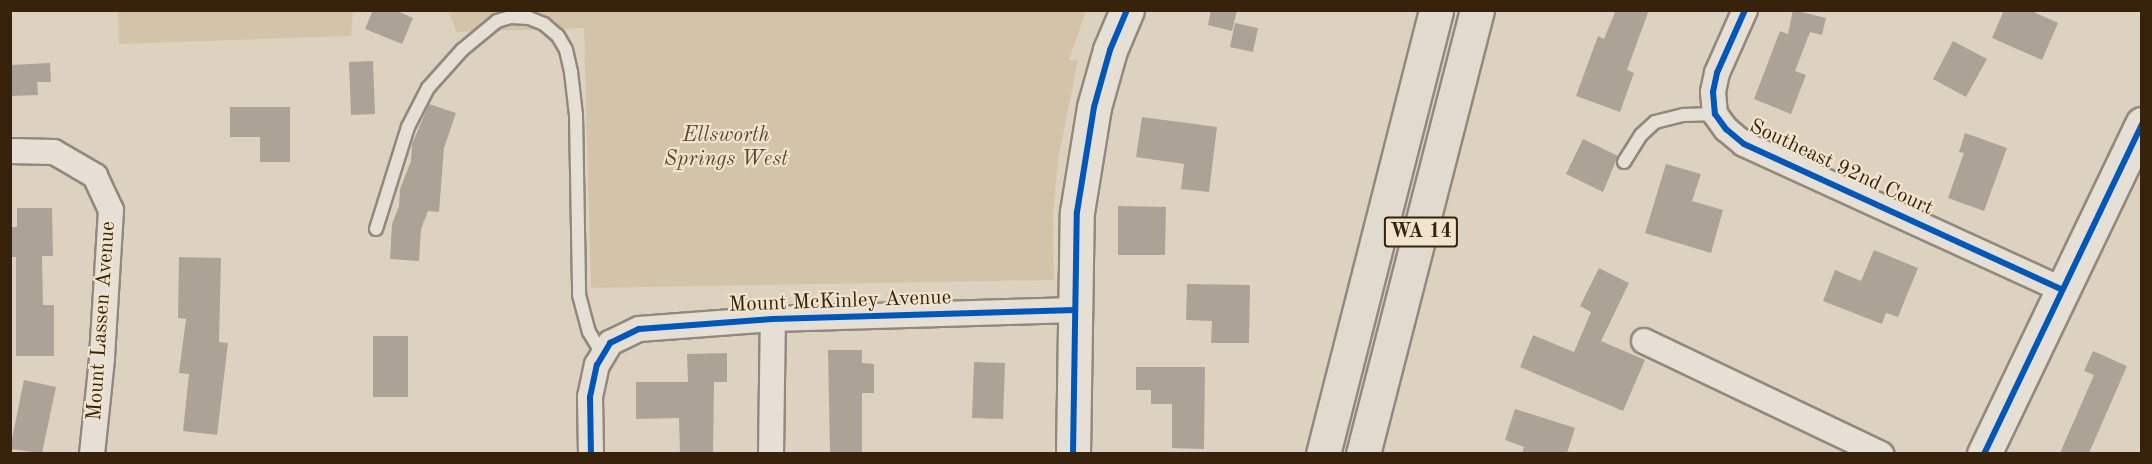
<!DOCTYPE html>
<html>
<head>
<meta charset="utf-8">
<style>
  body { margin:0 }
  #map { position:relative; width:2152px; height:464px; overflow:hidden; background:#ddd2c0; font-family:"Old Standard TT",serif }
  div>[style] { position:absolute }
  .green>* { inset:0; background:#d3c4a9 }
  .building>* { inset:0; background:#aca396 }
  .roads { filter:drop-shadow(2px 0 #92897c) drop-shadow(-2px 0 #92897c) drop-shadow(0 2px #92897c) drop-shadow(0 -2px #92897c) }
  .lane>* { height:12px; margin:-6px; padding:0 6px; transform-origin:6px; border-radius:6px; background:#e5dfd5 }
  .street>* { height:24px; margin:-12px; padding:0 12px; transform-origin:12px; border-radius:12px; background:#e5dfd5 }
  .secondary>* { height:33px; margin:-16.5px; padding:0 16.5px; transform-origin:16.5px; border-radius:16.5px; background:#e5dfd5 }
  .highway>* { height:33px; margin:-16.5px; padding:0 16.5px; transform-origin:16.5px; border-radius:16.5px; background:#e0dacf }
  .cycleway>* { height:6px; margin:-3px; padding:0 3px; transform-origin:3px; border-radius:3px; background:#0057b8 }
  span { translate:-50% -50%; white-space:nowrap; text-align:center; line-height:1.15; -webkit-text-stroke:4.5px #f1e4ce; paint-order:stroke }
  .shield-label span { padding:2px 4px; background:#f1e4ce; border:2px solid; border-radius:4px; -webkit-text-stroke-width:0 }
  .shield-label { font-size:20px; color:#37230b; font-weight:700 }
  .park-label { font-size:21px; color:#5c482e; font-style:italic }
  .street-label { font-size:21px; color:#37230b }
  .frame { position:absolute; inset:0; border:12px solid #37230b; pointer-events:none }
</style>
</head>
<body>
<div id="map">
  <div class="green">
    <div style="clip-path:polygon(118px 11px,118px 10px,353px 11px,351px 36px,119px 44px)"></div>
    <div style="clip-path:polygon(448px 11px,1086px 11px,1069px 60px,1078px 60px,1058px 160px,1053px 216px,1054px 280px,591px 288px,584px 28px,457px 32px)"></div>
  </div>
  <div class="building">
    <div style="clip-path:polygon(373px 10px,395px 10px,413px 18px,402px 44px,365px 29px)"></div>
    <div style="clip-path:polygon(1211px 10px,1237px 10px,1232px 31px,1208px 25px)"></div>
    <div style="clip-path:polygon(1616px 10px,1649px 10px,1627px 70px,1634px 73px,1620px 112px,1576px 96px,1598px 36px,1604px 39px)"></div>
    <div style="clip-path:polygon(1793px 10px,1826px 18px,1822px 35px,1810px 32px,1795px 71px,1806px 75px,1791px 114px,1754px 99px,1780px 31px,1788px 34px)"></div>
    <div style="clip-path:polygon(2004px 10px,2029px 10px,2058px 23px,2042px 60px,1992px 38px)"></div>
    <div style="clip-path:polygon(1235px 23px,1258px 28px,1253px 52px,1230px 47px)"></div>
    <div style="clip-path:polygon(1953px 41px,1987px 59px,1966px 97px,1933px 79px)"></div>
    <div style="clip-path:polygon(373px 61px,375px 114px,351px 115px,349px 62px)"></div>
    <div style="clip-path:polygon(50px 63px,51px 82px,37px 82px,38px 95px,10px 96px,10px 65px)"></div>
    <div style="clip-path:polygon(429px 104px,456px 113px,444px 148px,439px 212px,428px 211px,421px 229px,419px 261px,390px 259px,392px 224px,399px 206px,400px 189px,411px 161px,412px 144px)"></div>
    <div style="clip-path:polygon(230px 107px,290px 107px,290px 162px,260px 162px,260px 137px,230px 137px)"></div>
    <div style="clip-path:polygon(1142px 117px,1217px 127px,1209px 192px,1181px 189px,1184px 164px,1136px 157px)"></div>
    <div style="clip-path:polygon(1965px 133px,2007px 148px,1984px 211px,1948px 198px,1964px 153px,1959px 152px)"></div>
    <div style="clip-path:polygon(1583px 139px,1618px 156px,1603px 192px,1566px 174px)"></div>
    <div style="clip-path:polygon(1666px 164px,1701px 174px,1692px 201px,1723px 210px,1711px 253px,1645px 233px)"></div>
    <div style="clip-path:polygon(1118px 206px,1166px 207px,1165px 255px,1118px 255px)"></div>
    <div style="clip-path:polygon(17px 208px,52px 208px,53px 256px,42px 256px,43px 305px,54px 305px,54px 356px,16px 356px,16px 257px,10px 257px,10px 227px,17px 227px)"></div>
    <div style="clip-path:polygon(1874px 250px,1918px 268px,1898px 317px,1886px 313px,1882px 324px,1823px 301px,1835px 270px,1861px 281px)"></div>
    <div style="clip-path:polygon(179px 257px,221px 258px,219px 342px,228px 343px,217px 435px,183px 431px,189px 374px,179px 373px,186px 319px,178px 318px)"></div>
    <div style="clip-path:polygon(1599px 268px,1629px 283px,1601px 341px,1645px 360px,1623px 411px,1520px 367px,1533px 335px,1574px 352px,1591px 312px,1580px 306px)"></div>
    <div style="clip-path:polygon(1187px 284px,1250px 285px,1249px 343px,1211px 343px,1212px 321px,1186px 320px)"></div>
    <div style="clip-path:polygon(373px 336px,408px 336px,408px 397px,373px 397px)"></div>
    <div style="clip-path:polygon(828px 350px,862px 350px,862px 363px,874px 364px,874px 393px,862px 393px,862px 453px,830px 453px)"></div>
    <div style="clip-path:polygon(2093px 351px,2127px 366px,2089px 453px,2060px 453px,2094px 375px,2084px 371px)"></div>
    <div style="clip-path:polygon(727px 353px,727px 382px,714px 382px,713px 453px,680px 453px,679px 418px,636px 419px,636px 382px,688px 382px,687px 354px)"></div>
    <div style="clip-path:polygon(974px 362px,1005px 363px,1003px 419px,972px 418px)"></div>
    <div style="clip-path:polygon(1136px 367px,1205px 367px,1204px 449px,1172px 448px,1172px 404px,1151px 404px,1151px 390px,1136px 390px)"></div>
    <div style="clip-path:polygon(24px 380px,56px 387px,42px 453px,10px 449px)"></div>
    <div style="clip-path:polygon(1515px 409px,1575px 428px,1567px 453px,1522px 453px,1524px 447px,1505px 440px)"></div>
  </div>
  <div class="roads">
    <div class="lane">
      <div style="left:1624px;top:162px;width:32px;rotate:-58deg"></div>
      <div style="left:1641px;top:135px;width:19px;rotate:-43deg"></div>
      <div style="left:1655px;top:122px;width:30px;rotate:-14deg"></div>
      <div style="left:1684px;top:115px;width:31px;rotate:-2deg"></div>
      <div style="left:376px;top:229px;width:107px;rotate:-72.6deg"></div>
      <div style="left:408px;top:127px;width:44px;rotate:-62.9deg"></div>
      <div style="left:428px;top:88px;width:51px;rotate:-48.2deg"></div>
      <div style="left:462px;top:50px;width:45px;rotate:-39.6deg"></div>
      <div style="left:497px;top:21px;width:14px;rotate:-17deg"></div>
      <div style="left:510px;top:17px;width:19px;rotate:3deg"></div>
      <div style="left:529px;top:18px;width:16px;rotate:22deg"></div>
      <div style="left:544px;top:24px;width:18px;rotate:41deg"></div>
      <div style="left:558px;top:36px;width:16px;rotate:60deg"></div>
      <div style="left:566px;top:50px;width:23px;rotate:77deg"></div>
      <div style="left:571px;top:72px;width:43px;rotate:83.4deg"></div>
      <div style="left:576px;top:115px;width:180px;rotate:89deg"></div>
      <div style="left:579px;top:295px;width:38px;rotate:75deg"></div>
      <div style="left:589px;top:332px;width:27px;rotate:59deg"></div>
    </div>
    <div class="street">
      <div style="left:1745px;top:10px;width:69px;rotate:114deg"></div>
      <div style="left:1717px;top:73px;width:19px;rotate:102deg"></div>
      <div style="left:1713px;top:92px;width:22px;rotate:85deg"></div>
      <div style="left:1715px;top:114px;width:19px;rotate:54deg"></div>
      <div style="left:1726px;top:129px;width:23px;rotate:40deg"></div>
      <div style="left:1744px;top:144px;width:349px;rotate:24.6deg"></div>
      <div style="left:10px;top:151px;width:44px;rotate:1.3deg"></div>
      <div style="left:54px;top:152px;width:48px;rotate:30.3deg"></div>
      <div style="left:95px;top:176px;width:38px;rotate:65deg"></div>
      <div style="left:111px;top:210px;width:149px;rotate:93.5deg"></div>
      <div style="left:102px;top:359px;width:96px;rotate:96deg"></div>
      <div style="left:1644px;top:341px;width:263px;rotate:25.5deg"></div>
      <div style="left:591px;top:454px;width:57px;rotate:-91deg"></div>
      <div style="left:590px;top:397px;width:33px;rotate:-78deg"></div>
      <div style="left:597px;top:365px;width:26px;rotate:-59deg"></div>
      <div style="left:610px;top:343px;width:32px;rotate:-26deg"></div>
      <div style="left:639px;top:329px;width:134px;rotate:-4.3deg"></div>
      <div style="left:773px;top:319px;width:302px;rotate:-1.7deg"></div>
      <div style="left:771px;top:454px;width:135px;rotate:-89.2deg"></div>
    </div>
    <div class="secondary">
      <div style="left:1073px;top:454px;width:242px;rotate:-89.1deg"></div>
      <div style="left:1077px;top:212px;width:106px;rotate:-80.8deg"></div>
      <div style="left:1094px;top:107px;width:59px;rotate:-74.3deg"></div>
      <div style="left:1110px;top:50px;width:43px;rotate:-67deg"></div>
      <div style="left:1984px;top:454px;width:366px;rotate:-64.4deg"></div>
    </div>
    <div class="highway">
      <div style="left:1323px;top:454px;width:458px;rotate:-75.7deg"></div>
      <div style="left:1363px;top:454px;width:458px;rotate:-75.6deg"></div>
    </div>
  </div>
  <div class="cycleway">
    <div style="left:1745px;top:10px;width:69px;rotate:114deg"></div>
    <div style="left:1717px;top:73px;width:19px;rotate:102deg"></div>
    <div style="left:1713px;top:92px;width:22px;rotate:85deg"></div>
    <div style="left:1715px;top:114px;width:19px;rotate:54deg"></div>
    <div style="left:1726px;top:129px;width:23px;rotate:40deg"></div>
    <div style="left:1744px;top:144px;width:349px;rotate:24.6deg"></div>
    <div style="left:591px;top:454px;width:57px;rotate:-91deg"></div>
    <div style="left:590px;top:397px;width:33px;rotate:-78deg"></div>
    <div style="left:597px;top:365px;width:26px;rotate:-59deg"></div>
    <div style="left:610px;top:343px;width:32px;rotate:-26deg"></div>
    <div style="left:639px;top:329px;width:134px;rotate:-4.3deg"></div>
    <div style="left:773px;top:319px;width:302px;rotate:-1.7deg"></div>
    <div style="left:1073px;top:454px;width:242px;rotate:-89.1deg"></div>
    <div style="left:1077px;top:212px;width:106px;rotate:-80.8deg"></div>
    <div style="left:1094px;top:107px;width:59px;rotate:-74.3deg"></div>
    <div style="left:1110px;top:50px;width:43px;rotate:-67deg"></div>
    <div style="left:1984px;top:454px;width:366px;rotate:-64.4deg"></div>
  </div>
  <div class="shield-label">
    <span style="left:1421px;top:232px">WA 14</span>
  </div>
  <div class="park-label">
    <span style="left:726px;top:148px">Ellsworth<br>Springs West</span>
  </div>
  <div class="street-label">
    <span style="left:1841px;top:168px;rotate:25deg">Southeast 92nd Court</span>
    <span style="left:840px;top:302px;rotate:-2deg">Mount McKinley Avenue</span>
    <span style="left:102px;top:321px;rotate:-86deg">Mount Lassen Avenue</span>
  </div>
  <div class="frame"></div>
</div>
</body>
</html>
